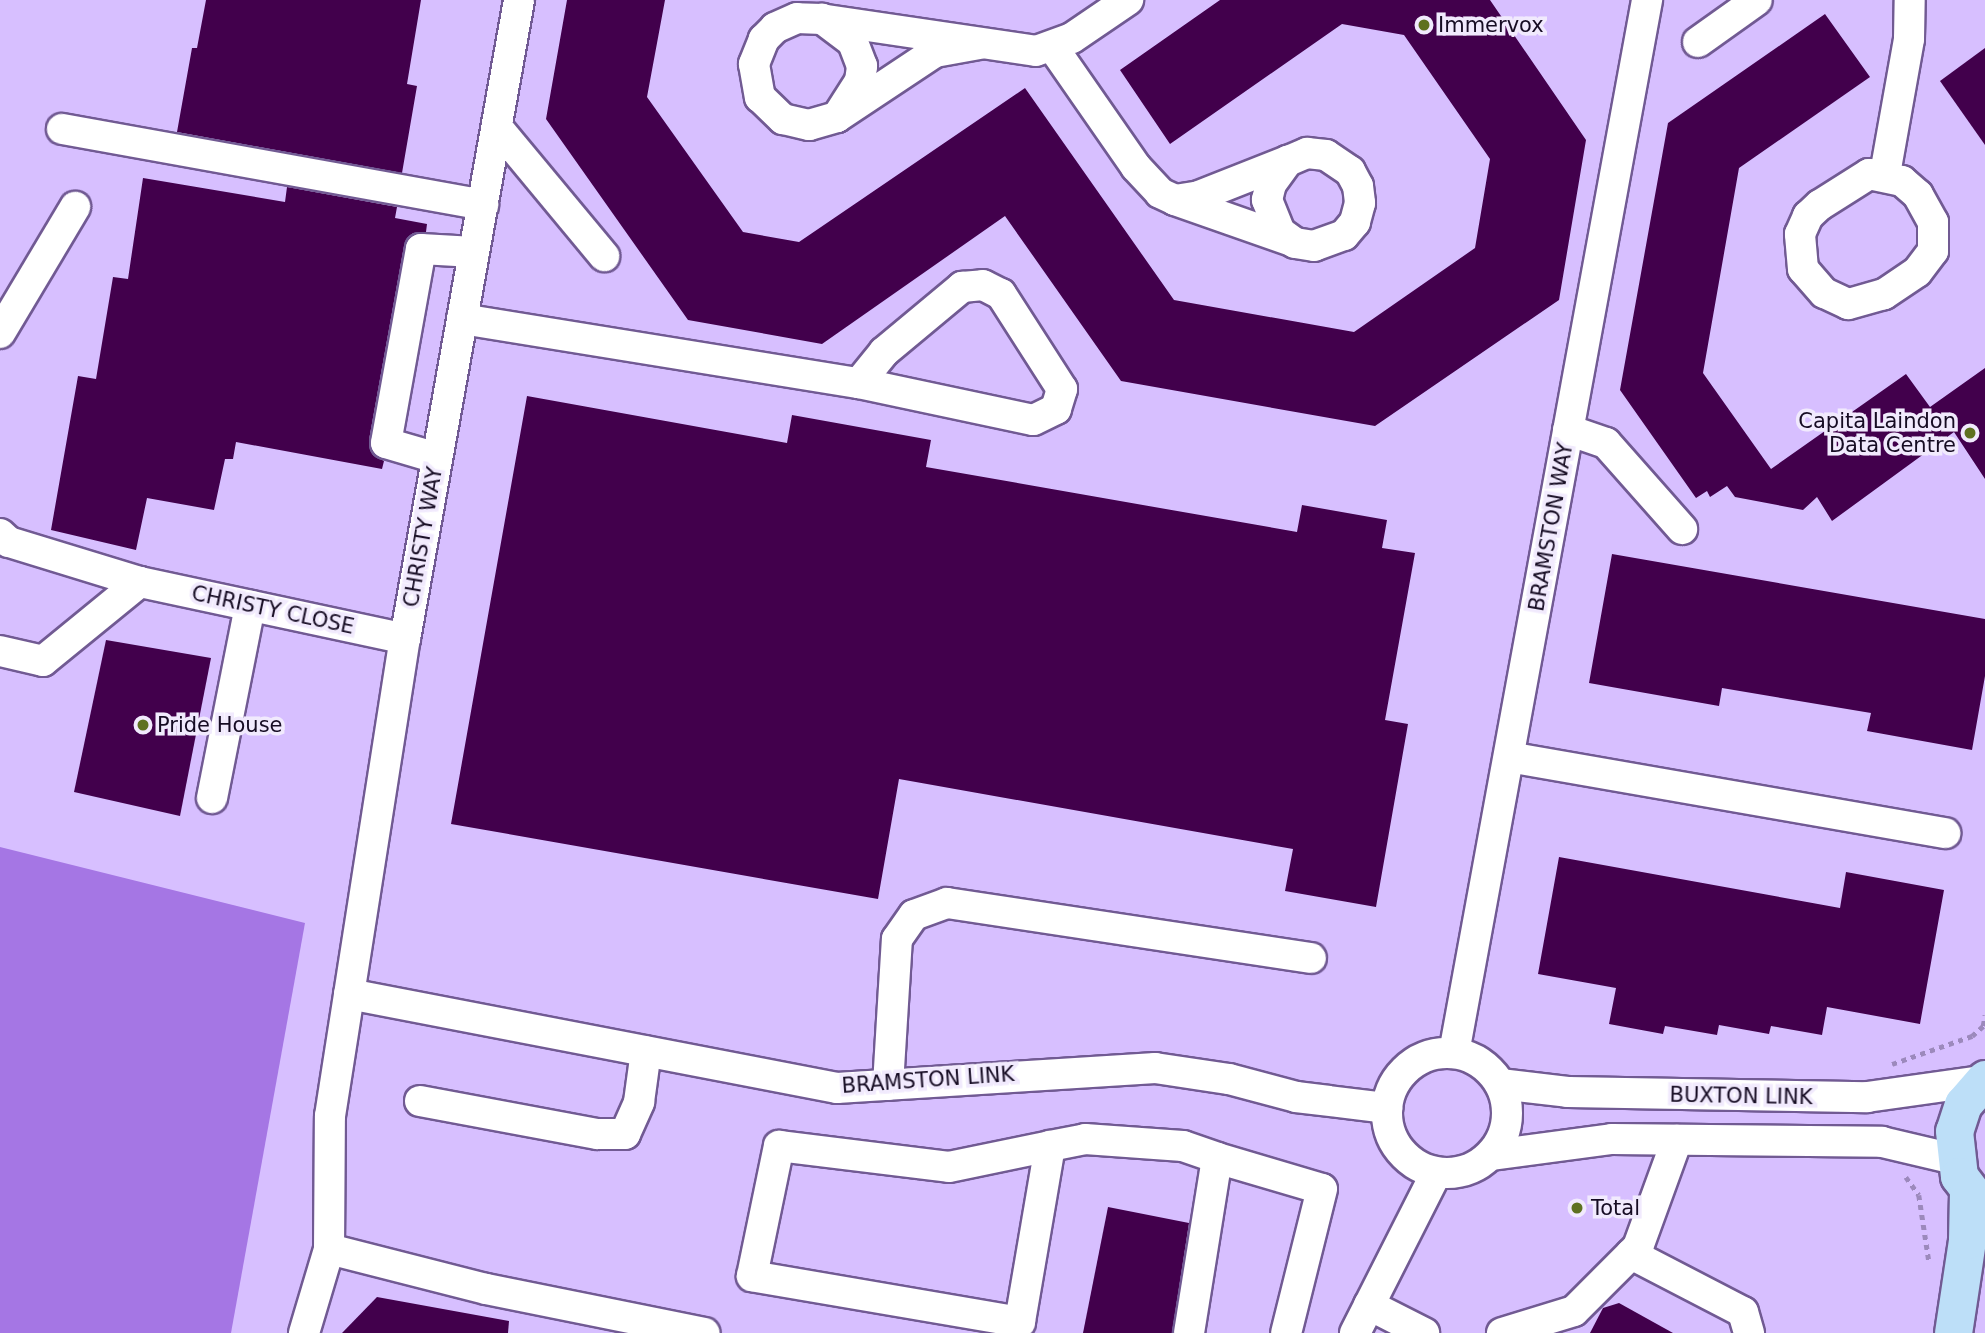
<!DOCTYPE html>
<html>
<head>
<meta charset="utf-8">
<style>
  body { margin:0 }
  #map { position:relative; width:1985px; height:1333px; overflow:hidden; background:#d7bfff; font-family:"DejaVu Sans",sans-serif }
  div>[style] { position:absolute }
  .forest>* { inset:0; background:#a576e4 }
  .building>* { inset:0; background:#42004c }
  .path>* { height:4.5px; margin-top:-2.25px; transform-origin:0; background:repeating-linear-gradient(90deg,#9c89bc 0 5px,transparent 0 10px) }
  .roads { filter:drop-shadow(2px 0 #715a93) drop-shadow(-2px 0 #715a93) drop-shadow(0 2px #715a93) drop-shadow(0 -2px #715a93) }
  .minor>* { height:30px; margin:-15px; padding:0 15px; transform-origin:15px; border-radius:15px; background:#fff }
  .minor>.ring { margin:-15px; padding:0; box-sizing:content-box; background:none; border:30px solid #fff; border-radius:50% }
  .major>* { height:37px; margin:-18.5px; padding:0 18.5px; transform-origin:18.5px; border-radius:18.5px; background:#bddff8 }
  .dots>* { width:19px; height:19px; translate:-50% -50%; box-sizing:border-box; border:4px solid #f1eafd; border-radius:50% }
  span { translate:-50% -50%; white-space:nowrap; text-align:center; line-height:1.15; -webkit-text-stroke:7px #f1eafd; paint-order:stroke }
  .poi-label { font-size:21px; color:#160c23 }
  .left { translate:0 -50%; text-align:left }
  .right { translate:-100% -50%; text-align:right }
  .street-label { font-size:21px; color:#160c23 }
</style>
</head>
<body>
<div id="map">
  <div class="forest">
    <div style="clip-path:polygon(0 847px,305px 923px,231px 1333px,0 1333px)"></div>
  </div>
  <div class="building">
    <div style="clip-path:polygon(206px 0,421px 0,407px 84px,417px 86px,402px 173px,177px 132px,192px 48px,197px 48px)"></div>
    <div style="clip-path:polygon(567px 0,665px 0,647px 97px,743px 232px,799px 242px,1025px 88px,1174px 300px,1354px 332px,1475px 248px,1490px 159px,1404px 35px,1342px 24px,1170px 144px,1120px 70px,1220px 0,1490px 0,1586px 140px,1559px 300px,1375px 426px,1121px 381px,1005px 216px,822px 344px,688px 320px,546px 119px)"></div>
    <div style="clip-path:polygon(1825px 14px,1870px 77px,1739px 168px,1703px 373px,1771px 469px,1906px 374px,1930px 407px,1985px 368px,1985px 479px,1954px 432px,1832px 521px,1817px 497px,1803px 510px,1735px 497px,1727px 486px,1710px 497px,1707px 491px,1696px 498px,1620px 390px,1668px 123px)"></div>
    <div style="clip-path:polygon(1985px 48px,1985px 145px,1940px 81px)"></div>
    <div style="clip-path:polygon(143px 178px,285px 202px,287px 187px,397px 207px,395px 218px,427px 224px,426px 232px,413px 233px,404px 246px,369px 440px,373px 455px,384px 461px,382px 469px,236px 442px,233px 459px,225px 459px,214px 510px,147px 498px,136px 550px,51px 530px,78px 376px,96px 379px,113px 277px,128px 279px)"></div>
    <div style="clip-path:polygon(527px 396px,787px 443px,792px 415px,931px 440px,926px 467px,1297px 532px,1302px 505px,1387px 520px,1382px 548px,1415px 553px,1385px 720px,1408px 724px,1376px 907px,1285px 891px,1293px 849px,899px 779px,878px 899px,451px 824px)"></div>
    <div style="clip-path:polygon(1612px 554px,1985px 619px,1985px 676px,1972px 750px,1867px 731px,1871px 713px,1722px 688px,1719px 706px,1589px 683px)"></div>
    <div style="clip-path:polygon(106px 640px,211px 658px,180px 816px,74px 792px)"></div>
    <div style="clip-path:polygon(1559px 857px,1840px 908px,1846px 872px,1944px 890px,1920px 1024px,1827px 1007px,1822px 1035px,1771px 1026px,1769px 1034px,1719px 1025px,1717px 1035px,1665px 1026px,1663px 1034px,1609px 1024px,1616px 988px,1538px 974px)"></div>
    <div style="clip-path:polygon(1108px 1207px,1189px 1223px,1172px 1333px,1083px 1333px)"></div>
    <div style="clip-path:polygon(377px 1297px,509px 1321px,508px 1333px,342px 1333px)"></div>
    <div style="clip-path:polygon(1619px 1303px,1673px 1333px,1590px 1333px,1603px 1308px)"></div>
  </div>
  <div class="path">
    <div style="left:1892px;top:1064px;width:85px;rotate:-19.3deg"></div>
    <div style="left:1972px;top:1036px;width:15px;rotate:-42deg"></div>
    <div style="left:1983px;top:1026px;width:11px;rotate:-80deg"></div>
    <div style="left:1906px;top:1177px;width:22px;rotate:54deg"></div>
    <div style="left:1919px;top:1195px;width:67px;rotate:81.4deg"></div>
  </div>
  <div class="roads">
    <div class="minor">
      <div style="left:827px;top:20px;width:211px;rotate:8.4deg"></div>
      <div style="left:1036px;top:51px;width:38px;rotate:-20deg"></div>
      <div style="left:1072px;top:38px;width:68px;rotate:-34.2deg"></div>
      <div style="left:1698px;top:42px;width:72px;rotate:-35.4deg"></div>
      <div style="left:1052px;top:46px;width:147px;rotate:55.2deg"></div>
      <div style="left:1136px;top:167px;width:35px;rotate:47deg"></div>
      <div style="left:1160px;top:193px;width:17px;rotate:25deg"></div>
      <div style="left:1175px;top:200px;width:24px;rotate:-9deg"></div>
      <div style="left:1199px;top:196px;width:96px;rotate:-21.5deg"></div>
      <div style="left:1288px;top:161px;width:21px;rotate:-23deg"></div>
      <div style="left:1307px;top:153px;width:19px;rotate:6deg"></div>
      <div style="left:1326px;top:155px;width:29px;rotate:34deg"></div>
      <div style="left:1350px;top:171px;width:17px;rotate:62deg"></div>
      <div style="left:1358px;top:186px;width:17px;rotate:83deg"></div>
      <div style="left:1360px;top:203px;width:20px;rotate:105deg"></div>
      <div style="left:1355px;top:222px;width:17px;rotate:130deg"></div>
      <div style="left:1344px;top:235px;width:32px;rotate:160deg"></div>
      <div style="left:1314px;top:246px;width:19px;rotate:-171deg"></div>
      <div style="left:1295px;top:243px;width:19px;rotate:-144deg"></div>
      <div style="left:1280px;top:232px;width:35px;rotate:-112deg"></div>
      <div style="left:1267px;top:200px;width:16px;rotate:-76deg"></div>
      <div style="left:1271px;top:184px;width:29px;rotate:-54deg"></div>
      <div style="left:837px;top:117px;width:43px;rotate:-57.4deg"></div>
      <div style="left:860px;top:81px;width:15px;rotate:-82deg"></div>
      <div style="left:862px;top:66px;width:26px;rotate:-111deg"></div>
      <div style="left:853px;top:42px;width:39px;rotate:-143deg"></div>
      <div style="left:822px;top:19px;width:25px;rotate:-178deg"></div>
      <div style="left:797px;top:18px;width:24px;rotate:156deg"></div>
      <div style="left:775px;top:28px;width:16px;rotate:135deg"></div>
      <div style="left:764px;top:39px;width:27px;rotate:112deg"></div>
      <div style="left:754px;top:64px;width:34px;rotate:80deg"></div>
      <div style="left:760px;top:97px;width:32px;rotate:44deg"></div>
      <div style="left:783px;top:119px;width:27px;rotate:13deg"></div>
      <div style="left:809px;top:125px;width:29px;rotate:-16deg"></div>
      <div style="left:837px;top:117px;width:118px;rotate:-33.6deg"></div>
      <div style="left:935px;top:52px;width:45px;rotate:-10.3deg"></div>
      <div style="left:497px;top:127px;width:168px;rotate:50.3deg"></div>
      <div style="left:62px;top:129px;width:428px;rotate:10.2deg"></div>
      <div style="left:1869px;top:174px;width:34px;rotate:12deg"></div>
      <div style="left:1902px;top:181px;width:21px;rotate:41deg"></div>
      <div style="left:1918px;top:195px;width:31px;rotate:61deg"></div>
      <div style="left:1933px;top:222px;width:29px;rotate:90deg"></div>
      <div style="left:1933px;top:251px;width:26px;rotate:127deg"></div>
      <div style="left:1917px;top:272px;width:40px;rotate:146deg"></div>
      <div style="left:1884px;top:294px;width:37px;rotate:164deg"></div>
      <div style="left:1848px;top:304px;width:26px;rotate:-155deg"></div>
      <div style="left:1824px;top:293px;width:32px;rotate:-131deg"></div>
      <div style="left:1803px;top:269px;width:35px;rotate:-95deg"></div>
      <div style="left:1800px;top:234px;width:20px;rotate:-66deg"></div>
      <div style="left:1808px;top:216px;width:16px;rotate:-43deg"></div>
      <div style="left:1820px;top:205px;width:58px;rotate:-32.3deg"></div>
      <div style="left:1885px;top:174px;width:137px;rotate:-79.9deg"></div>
      <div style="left:1909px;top:39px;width:39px;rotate:-89deg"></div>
      <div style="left:1175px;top:200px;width:121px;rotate:19.3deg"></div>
      <div style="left:462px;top:319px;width:402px;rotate:9.2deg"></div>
      <div style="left:859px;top:383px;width:40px;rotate:-51deg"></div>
      <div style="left:884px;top:352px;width:102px;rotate:-39.8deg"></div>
      <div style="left:962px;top:287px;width:21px;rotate:-5deg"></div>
      <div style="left:983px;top:285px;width:20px;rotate:27deg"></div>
      <div style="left:1001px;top:294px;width:113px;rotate:57.3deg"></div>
      <div style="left:1062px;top:389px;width:21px;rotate:107deg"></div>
      <div style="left:1056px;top:409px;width:25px;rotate:154deg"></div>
      <div style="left:1033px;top:420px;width:178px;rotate:-168deg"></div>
      <div style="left:0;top:333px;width:147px;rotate:-59.2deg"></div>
      <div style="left:1568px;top:430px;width:40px;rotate:18.9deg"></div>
      <div style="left:1606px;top:443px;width:115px;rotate:48.5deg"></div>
      <div style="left:437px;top:458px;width:53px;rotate:-163.6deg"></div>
      <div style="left:386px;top:443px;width:197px;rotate:-79.8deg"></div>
      <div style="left:421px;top:249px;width:53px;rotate:3.2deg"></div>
      <div style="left:0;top:534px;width:12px;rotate:42deg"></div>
      <div style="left:9px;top:542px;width:137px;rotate:17deg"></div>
      <div style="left:140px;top:582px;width:271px;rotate:12.1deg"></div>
      <div style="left:0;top:651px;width:44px;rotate:13.1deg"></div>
      <div style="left:43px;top:661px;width:125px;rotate:-39.2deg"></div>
      <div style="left:1509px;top:757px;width:443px;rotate:9.9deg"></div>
      <div style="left:212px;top:798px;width:196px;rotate:-78.8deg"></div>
      <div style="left:349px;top:994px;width:497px;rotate:10.9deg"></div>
      <div style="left:837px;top:1088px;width:319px;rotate:-3.6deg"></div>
      <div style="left:1155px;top:1068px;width:75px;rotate:8.5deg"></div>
      <div style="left:1229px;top:1079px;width:69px;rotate:15deg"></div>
      <div style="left:1296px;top:1097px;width:92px;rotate:6.9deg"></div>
      <div class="ring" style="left:1387px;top:1053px;width:90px;height:90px"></div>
      <div style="left:1454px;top:1053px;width:1071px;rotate:-79.61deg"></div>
      <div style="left:1500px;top:1084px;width:68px;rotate:6.7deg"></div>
      <div style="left:1568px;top:1092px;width:299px;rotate:1deg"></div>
      <div style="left:1867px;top:1097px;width:115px;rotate:-8deg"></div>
      <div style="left:888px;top:1085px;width:146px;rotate:-86.5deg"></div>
      <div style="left:897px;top:939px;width:29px;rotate:-55deg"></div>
      <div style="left:914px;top:915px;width:35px;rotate:-20deg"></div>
      <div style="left:947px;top:903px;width:368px;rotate:8.6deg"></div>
      <div style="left:420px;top:1101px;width:180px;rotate:10.6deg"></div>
      <div style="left:597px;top:1134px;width:28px"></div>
      <div style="left:625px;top:1134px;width:35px;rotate:-66deg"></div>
      <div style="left:639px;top:1102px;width:51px;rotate:-82.2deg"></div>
      <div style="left:1050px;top:1146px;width:179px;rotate:99.7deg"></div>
      <div style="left:1020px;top:1322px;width:272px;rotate:-170.3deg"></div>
      <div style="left:752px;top:1276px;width:133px;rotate:-78.3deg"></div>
      <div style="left:779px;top:1146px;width:171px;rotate:7deg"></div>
      <div style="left:949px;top:1167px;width:103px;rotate:-11.7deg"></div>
      <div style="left:1050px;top:1146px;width:36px;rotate:-11deg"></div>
      <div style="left:1085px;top:1139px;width:98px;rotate:4.1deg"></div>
      <div style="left:1183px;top:1146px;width:36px;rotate:19deg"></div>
      <div style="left:1492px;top:1155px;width:121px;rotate:-7.6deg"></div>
      <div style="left:1612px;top:1139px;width:270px;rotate:0.6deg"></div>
      <div style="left:1882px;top:1142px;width:74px;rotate:13.3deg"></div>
      <div style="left:329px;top:1249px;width:162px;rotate:14.3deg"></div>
      <div style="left:486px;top:1289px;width:223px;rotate:11.4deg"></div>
      <div style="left:1631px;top:1254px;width:126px;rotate:27.4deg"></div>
      <div style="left:1743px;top:1312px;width:22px;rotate:74deg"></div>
      <div style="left:1369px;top:1305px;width:62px;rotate:27deg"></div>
      <div style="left:304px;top:1333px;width:88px;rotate:-73.4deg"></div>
      <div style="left:329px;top:1249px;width:133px;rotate:-89.6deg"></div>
      <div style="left:330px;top:1116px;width:483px;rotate:-81.1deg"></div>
      <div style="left:405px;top:639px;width:649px;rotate:-79.88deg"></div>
      <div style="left:1189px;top:1333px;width:177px;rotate:-80.9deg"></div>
      <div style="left:1217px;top:1158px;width:109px;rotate:16.4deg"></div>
      <div style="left:1322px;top:1189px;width:148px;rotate:104deg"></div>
      <div style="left:1355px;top:1333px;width:179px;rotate:-63.1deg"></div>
      <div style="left:1502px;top:1333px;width:75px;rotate:-17deg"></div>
      <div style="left:1574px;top:1311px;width:91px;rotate:-45deg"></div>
      <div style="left:1638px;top:1247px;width:114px;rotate:-70deg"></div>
    </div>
    <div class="major">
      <div style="left:1985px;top:1079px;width:33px;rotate:131deg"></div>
      <div style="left:1963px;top:1104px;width:28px;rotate:108deg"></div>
      <div style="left:1954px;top:1131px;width:45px;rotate:83.7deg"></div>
      <div style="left:1959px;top:1176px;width:43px;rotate:52.6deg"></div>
      <div style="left:1953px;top:1333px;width:94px;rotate:-81.4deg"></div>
      <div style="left:1967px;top:1240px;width:48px;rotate:-88.8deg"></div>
    </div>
  </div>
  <div class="dots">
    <div style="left:1424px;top:25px;background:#5e7120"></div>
    <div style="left:1970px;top:433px;background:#5e7120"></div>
    <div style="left:143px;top:725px;background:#5e7120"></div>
    <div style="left:1577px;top:1208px;background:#5e7120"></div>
  </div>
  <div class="poi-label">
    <span class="left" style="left:1438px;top:25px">Immervox</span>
    <span class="right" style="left:1956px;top:433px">Capita Laindon<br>Data Centre</span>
    <span class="left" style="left:157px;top:725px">Pride House</span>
    <span class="left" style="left:1591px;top:1208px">Total</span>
  </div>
  <div class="street-label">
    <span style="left:1551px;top:527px;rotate:-80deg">BRAMSTON WAY</span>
    <span style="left:423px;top:537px;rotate:-80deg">CHRISTY WAY</span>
    <span style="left:273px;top:610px;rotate:12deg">CHRISTY CLOSE</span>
    <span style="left:928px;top:1080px;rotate:-4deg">BRAMSTON LINK</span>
    <span style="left:1741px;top:1096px;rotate:1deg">BUXTON LINK</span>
  </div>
</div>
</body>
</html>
